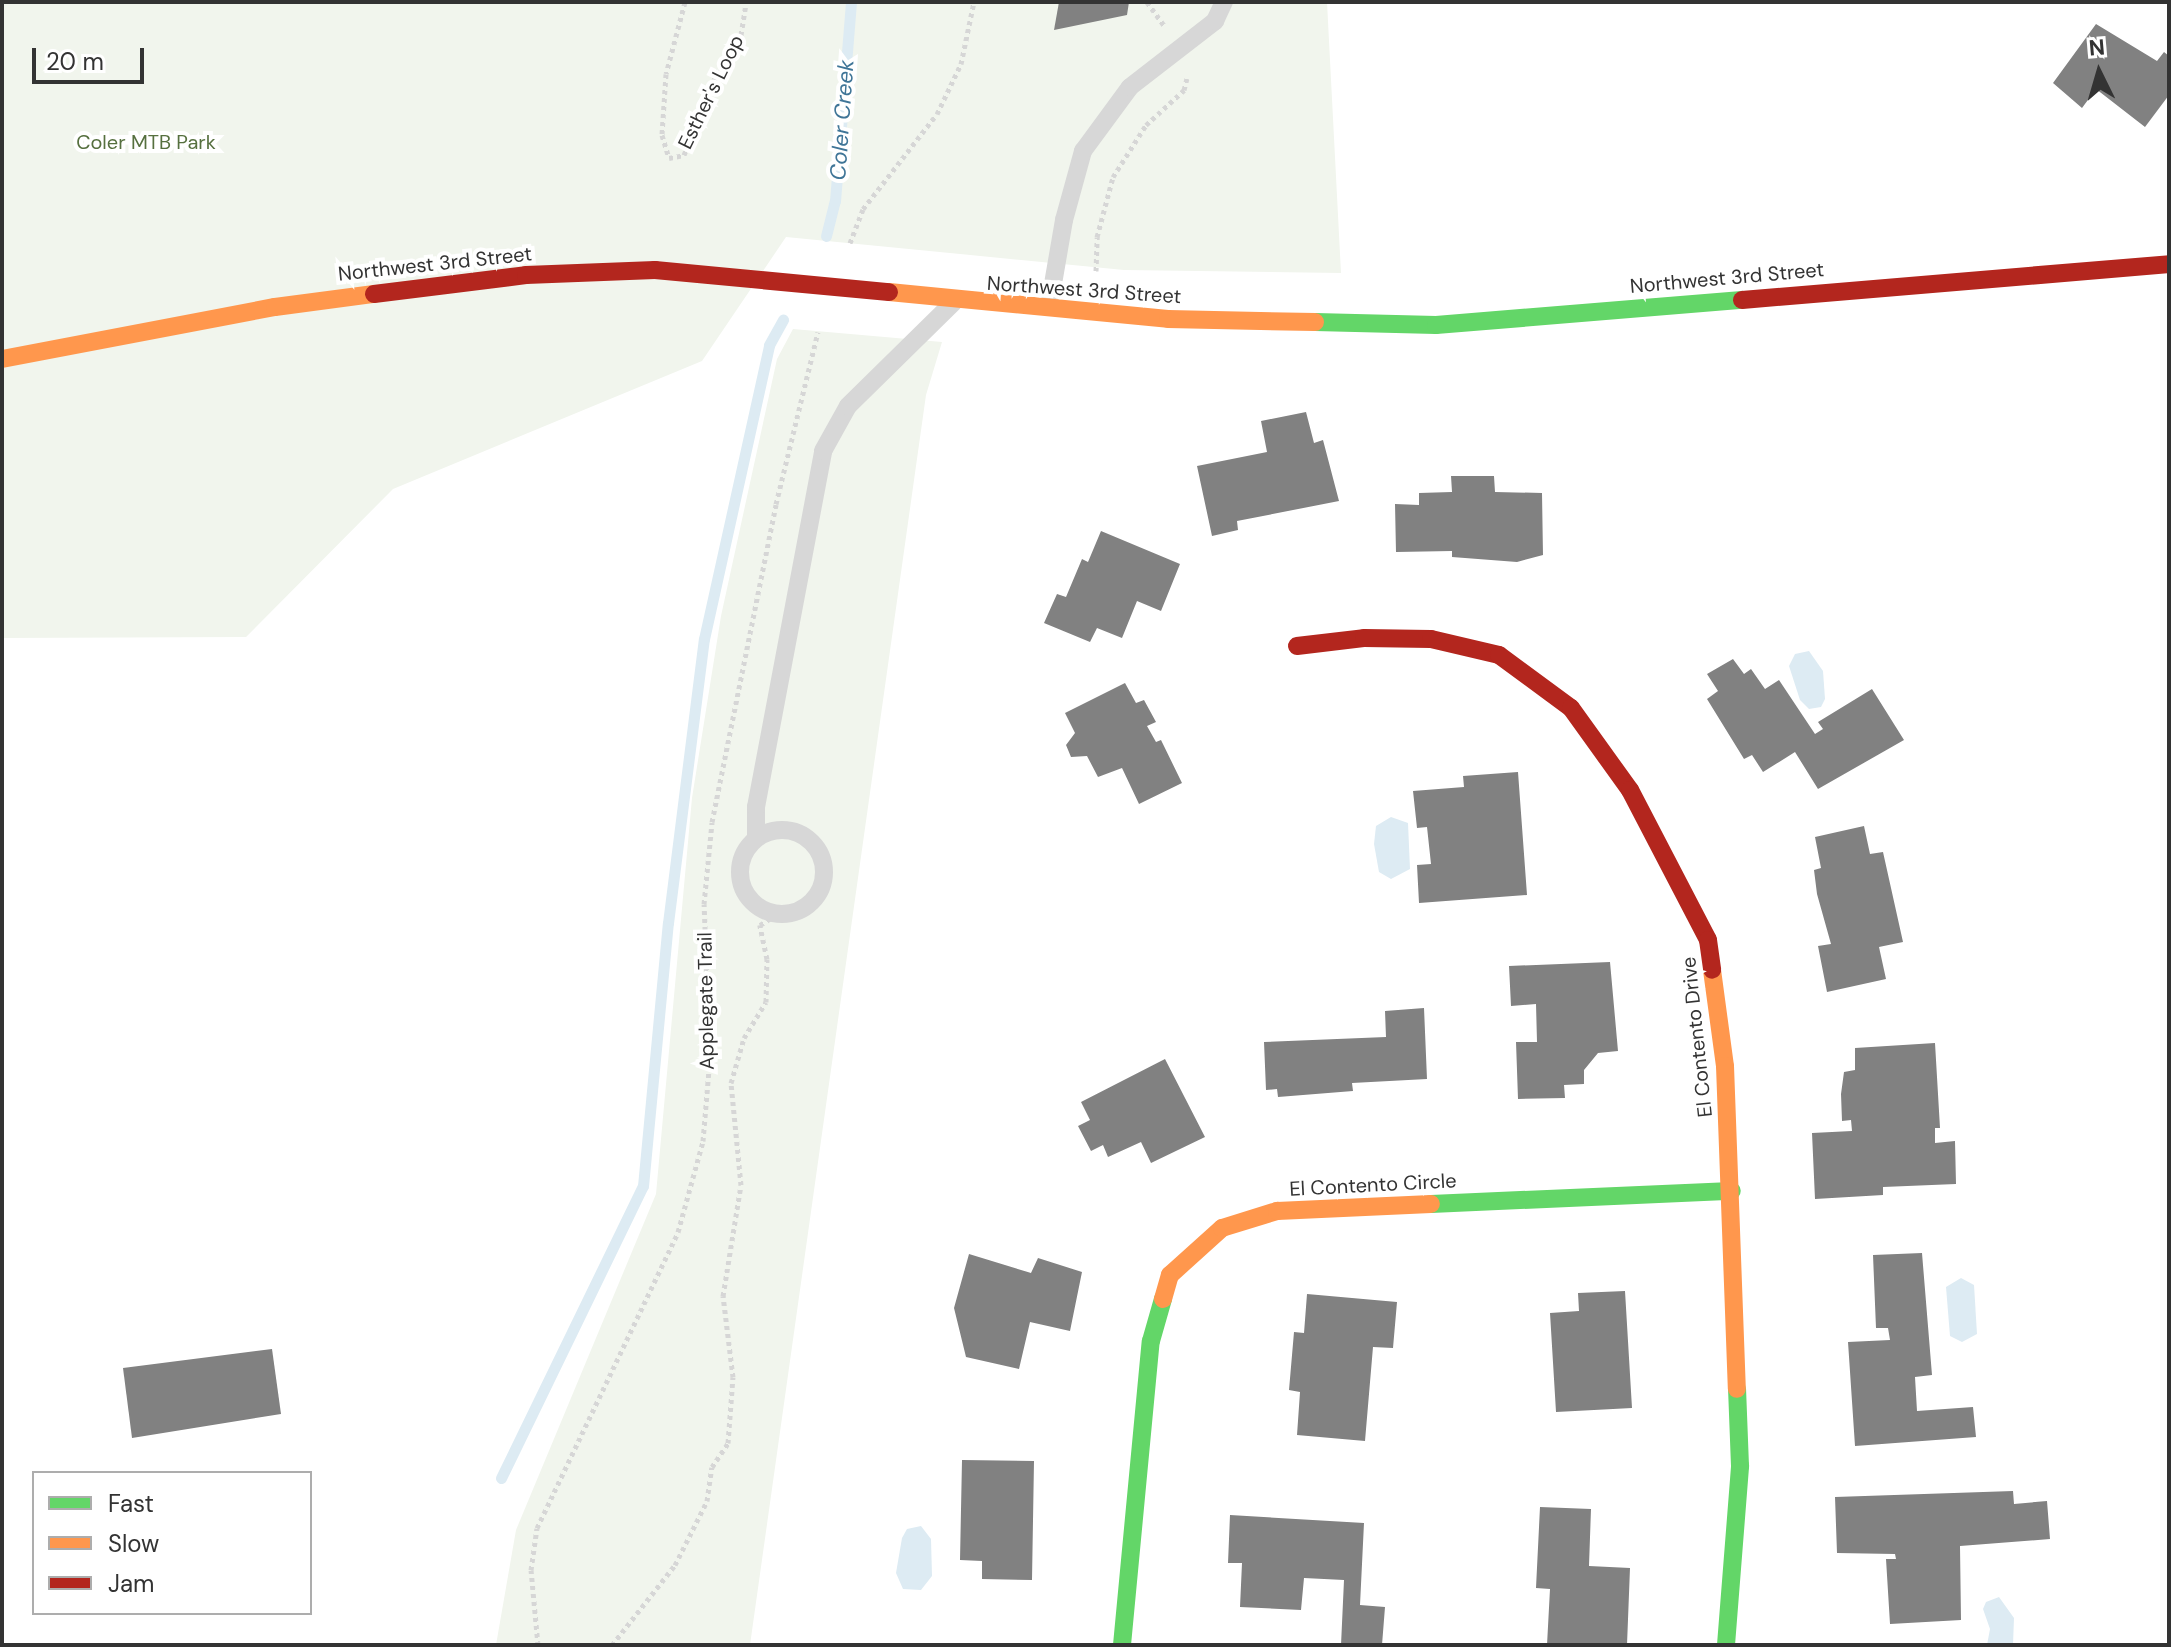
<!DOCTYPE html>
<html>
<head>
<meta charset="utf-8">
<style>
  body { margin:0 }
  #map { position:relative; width:2171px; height:1647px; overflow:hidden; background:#fff; font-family:"DM Sans",sans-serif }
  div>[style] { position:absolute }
  .green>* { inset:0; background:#f1f5ed }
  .water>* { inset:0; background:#ddebf3 }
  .stream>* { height:11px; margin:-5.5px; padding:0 5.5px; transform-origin:5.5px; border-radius:5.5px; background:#ddebf3 }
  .building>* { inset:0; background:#818181 }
  .path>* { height:5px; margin-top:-2.5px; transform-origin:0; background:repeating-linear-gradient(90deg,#d6d6d6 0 4px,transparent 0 8px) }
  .lane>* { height:18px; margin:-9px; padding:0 9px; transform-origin:9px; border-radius:9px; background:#d7d7d7 }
  .lane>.ring { margin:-9px; padding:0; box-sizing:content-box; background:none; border:18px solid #d7d7d7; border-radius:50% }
  .fast>* { height:18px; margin:-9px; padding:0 9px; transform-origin:9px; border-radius:9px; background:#63d668 }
  .slow>* { height:18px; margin:-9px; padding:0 9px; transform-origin:9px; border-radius:9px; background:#ff974d }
  .jam>* { height:18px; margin:-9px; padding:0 9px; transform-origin:9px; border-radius:9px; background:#b3261e }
  span { translate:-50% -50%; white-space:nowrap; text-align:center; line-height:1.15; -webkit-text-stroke:8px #fff; paint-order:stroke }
  .street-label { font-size:20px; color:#333 }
  .park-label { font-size:20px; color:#56703f }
  .water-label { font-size:22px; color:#3f7597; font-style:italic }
  .frame { position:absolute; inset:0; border:4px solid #333; pointer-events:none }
  .legend { position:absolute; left:32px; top:1471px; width:280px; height:144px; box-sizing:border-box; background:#fff; border:2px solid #adadad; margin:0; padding:10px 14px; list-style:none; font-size:24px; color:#333 }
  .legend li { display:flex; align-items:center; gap:16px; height:40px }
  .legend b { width:40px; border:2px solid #adadad }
  .north { position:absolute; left:2059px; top:32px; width:80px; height:80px; -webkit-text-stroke:6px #fff; paint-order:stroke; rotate:355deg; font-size:22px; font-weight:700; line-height:32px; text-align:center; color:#333 }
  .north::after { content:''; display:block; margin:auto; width:28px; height:36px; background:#333; clip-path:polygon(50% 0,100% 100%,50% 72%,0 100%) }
  .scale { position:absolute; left:32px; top:48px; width:112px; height:36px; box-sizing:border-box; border:4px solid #333; border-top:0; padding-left:10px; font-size:24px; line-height:28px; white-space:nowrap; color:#333; -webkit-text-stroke:6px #fff; paint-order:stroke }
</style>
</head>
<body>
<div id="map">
  <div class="green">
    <div style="clip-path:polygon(2px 2px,1327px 2px,1341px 273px,1124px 270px,786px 237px,702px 361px,393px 489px,246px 637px,2px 638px)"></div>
    <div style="clip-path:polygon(793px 329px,942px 342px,926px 395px,750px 1645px,496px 1645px,516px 1530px,656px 1194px,692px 798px,721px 616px,777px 359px)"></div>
  </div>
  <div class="water">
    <div style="clip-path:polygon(1809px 651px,1823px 671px,1825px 699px,1821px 707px,1809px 709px,1800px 700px,1789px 666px,1795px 654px)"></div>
    <div style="clip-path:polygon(1391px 817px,1408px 823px,1410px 869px,1391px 879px,1379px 872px,1374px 844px,1376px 826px)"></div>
    <div style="clip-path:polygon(1961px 1278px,1974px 1285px,1977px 1334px,1962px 1342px,1950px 1336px,1946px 1287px)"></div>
    <div style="clip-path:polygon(921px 1526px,931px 1539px,932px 1576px,921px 1590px,903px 1589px,896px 1573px,902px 1538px,907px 1529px)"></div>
    <div style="clip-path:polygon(1999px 1597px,2014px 1618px,2013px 1645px,1987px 1645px,1990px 1629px,1983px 1609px,1986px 1602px)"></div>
  </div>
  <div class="stream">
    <div style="left:826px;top:236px;width:36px;rotate:-76deg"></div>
    <div style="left:835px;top:201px;width:200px;rotate:-85.4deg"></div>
    <div style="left:501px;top:1478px;width:325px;rotate:-64.1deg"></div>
    <div style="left:643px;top:1186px;width:264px;rotate:-84.6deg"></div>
    <div style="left:668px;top:923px;width:286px;rotate:-82.8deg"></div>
    <div style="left:704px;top:639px;width:301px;rotate:-77.5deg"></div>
    <div style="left:769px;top:345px;width:29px;rotate:-61deg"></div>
  </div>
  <div class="building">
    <div style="clip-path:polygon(1059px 2px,1129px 2px,1127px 15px,1054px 30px)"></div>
    <div style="clip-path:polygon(2096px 24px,2157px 61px,2164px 52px,2169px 56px,2169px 95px,2145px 127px,2096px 89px,2082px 108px,2053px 83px)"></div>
    <div style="clip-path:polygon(1306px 412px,1314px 443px,1323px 440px,1339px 501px,1237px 521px,1238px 530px,1212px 536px,1197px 466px,1267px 452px,1261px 421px)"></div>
    <div style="clip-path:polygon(1451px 476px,1494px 476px,1495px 492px,1542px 493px,1543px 555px,1517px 562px,1452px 557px,1452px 551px,1396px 552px,1395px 504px,1419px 505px,1419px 493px,1452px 492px)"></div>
    <div style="clip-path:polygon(1101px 531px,1180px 564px,1161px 611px,1137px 601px,1122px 638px,1097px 628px,1090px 642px,1044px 623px,1057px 594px,1066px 597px,1082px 559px,1088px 562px)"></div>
    <div style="clip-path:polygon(1733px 659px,1744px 674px,1751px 669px,1765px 689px,1779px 680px,1815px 734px,1823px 729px,1818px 722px,1872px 689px,1904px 740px,1818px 789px,1795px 752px,1763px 772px,1752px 755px,1744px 759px,1707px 699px,1718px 691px,1707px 674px)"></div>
    <div style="clip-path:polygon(1125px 683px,1136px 703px,1144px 700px,1156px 722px,1147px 726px,1156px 742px,1161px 740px,1182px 783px,1139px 804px,1122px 768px,1098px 777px,1087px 756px,1071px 757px,1066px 745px,1075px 733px,1065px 713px)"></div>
    <div style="clip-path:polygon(1518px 772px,1527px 895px,1419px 903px,1417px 865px,1431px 864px,1427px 827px,1417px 828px,1413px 791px,1464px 787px,1463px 776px)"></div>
    <div style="clip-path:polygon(1864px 826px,1870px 854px,1883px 852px,1903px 942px,1879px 947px,1886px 979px,1827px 992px,1818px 946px,1831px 944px,1817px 894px,1814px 870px,1821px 868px,1815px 837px)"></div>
    <div style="clip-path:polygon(1610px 962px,1618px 1051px,1598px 1053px,1584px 1070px,1584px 1084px,1564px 1085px,1565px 1098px,1518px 1099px,1516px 1042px,1537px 1042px,1536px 1004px,1511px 1006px,1509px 966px)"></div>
    <div style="clip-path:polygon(1424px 1008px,1427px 1079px,1352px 1083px,1353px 1091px,1278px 1097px,1277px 1089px,1266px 1090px,1264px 1042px,1386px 1037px,1385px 1011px)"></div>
    <div style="clip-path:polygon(1935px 1043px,1940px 1128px,1935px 1128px,1935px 1143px,1955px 1141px,1956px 1184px,1883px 1187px,1883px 1195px,1815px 1199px,1812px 1133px,1852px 1131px,1851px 1120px,1842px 1121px,1841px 1094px,1844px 1072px,1855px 1070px,1855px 1048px)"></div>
    <div style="clip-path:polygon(1165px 1059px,1205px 1137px,1151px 1163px,1141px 1142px,1108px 1157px,1103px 1145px,1091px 1151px,1078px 1126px,1090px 1120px,1081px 1102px)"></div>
    <div style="clip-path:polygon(1922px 1253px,1932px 1375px,1915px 1377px,1917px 1411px,1973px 1407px,1976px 1437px,1855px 1446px,1848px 1342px,1890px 1340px,1888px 1328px,1876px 1328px,1873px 1255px)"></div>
    <div style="clip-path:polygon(969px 1254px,1031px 1273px,1038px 1258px,1082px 1272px,1070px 1331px,1030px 1322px,1019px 1369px,966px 1357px,954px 1308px)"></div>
    <div style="clip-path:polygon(1625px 1291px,1632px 1408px,1556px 1412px,1550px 1313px,1579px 1311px,1578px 1293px)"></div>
    <div style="clip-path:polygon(1307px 1294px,1397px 1302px,1393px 1348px,1373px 1347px,1365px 1441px,1297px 1435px,1300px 1392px,1289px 1390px,1294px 1332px,1304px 1333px)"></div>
    <div style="clip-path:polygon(272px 1349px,281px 1414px,132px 1438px,123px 1368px)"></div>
    <div style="clip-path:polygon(962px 1460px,1034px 1461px,1032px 1580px,982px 1579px,982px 1561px,960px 1560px)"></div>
    <div style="clip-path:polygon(2013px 1491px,2014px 1504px,2047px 1501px,2050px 1539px,1960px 1546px,1961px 1620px,1890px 1624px,1886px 1559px,1896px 1559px,1895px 1554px,1837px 1553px,1835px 1497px)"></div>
    <div style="clip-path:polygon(1540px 1507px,1591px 1509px,1589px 1566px,1630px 1568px,1627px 1645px,1547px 1645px,1550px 1589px,1536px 1588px)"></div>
    <div style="clip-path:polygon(1230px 1515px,1364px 1523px,1360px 1605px,1385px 1607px,1382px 1645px,1341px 1645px,1344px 1580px,1304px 1578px,1301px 1610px,1240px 1607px,1242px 1563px,1228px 1563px)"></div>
  </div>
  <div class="path">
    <div style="left:685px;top:2px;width:74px;rotate:104.8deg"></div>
    <div style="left:666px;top:74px;width:61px;rotate:93.8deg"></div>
    <div style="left:662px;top:135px;width:24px;rotate:73deg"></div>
    <div style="left:669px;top:158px;width:15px;rotate:-11deg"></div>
    <div style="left:684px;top:155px;width:102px;rotate:-68.2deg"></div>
    <div style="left:722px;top:60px;width:31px;rotate:-53deg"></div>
    <div style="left:741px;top:35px;width:33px;rotate:-81deg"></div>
    <div style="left:1147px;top:2px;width:31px;rotate:54deg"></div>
    <div style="left:850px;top:243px;width:36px;rotate:-69deg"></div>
    <div style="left:863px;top:209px;width:120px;rotate:-52.1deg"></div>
    <div style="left:937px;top:114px;width:55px;rotate:-64.4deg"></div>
    <div style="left:961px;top:64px;width:63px;rotate:-78.2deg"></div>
    <div style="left:1096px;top:271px;width:34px;rotate:-88deg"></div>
    <div style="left:1097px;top:237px;width:62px;rotate:-75.1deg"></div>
    <div style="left:1113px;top:177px;width:62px;rotate:-57.6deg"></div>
    <div style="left:1146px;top:125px;width:52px;rotate:-42.6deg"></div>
    <div style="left:1184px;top:90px;width:12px;rotate:-76deg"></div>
    <div style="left:538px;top:1645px;width:75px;rotate:-95.3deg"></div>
    <div style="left:531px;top:1570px;width:42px;rotate:-81.9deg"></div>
    <div style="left:537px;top:1528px;width:328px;rotate:-64.5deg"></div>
    <div style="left:678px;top:1232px;width:94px;rotate:-74.6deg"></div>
    <div style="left:703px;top:1141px;width:83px;rotate:-85.2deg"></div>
    <div style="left:710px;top:1058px;width:154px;rotate:-92.2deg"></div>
    <div style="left:704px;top:904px;width:82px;rotate:-84.4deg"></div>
    <div style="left:712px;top:822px;width:324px;rotate:-78.6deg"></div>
    <div style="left:776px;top:504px;width:177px;rotate:-76.3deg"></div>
    <div style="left:612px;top:1645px;width:102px;rotate:-51.8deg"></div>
    <div style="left:675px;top:1565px;width:72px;rotate:-63.4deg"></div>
    <div style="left:707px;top:1501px;width:34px;rotate:-82deg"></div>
    <div style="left:712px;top:1467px;width:29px;rotate:-56deg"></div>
    <div style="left:728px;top:1443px;width:66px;rotate:-85.7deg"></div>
    <div style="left:733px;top:1377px;width:82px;rotate:-97deg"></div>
    <div style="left:723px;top:1296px;width:112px;rotate:-80.8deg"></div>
    <div style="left:741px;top:1185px;width:102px;rotate:-95.6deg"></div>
    <div style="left:731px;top:1083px;width:47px;rotate:-73.9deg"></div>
    <div style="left:744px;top:1038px;width:42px;rotate:-58.6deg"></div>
    <div style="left:766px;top:1002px;width:43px;rotate:-88.7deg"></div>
    <div style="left:767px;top:959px;width:35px;rotate:-102deg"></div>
    <div style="left:760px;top:925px;width:20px;rotate:-33deg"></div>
  </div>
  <div class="lane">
    <div style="left:1049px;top:307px;width:88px;rotate:-80.2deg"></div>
    <div style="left:1064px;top:220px;width:72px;rotate:-74.6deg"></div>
    <div style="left:1083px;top:151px;width:79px;rotate:-53.7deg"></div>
    <div style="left:1130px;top:87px;width:108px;rotate:-37.8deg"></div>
    <div style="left:1215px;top:21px;width:21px;rotate:-65deg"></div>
    <div class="ring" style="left:740px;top:830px;width:66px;height:66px"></div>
    <div style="left:756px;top:838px;width:31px;rotate:-90deg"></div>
    <div style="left:756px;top:807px;width:362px;rotate:-79.3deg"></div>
    <div style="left:823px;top:451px;width:51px;rotate:-60.9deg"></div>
    <div style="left:848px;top:406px;width:148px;rotate:-44.5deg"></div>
  </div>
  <div class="fast">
    <div style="left:1315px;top:322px;width:121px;rotate:1.4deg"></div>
    <div style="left:1436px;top:325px;width:307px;rotate:-4.7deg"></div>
    <div style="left:1431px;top:1204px;width:301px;rotate:-2.5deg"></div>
    <div style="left:1122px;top:1645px;width:305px;rotate:-84.6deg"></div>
    <div style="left:1151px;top:1341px;width:44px;rotate:-74.1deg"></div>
    <div style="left:1726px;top:1645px;width:180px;rotate:-85.5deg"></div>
    <div style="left:1740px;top:1466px;width:77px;rotate:-92.2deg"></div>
  </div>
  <div class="slow">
    <div style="left:889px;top:292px;width:280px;rotate:5.5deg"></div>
    <div style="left:1168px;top:319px;width:147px;rotate:1.2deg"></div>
    <div style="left:2px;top:359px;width:278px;rotate:-10.8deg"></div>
    <div style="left:275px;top:307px;width:100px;rotate:-7.5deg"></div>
    <div style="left:1712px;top:970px;width:97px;rotate:82.3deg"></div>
    <div style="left:1725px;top:1066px;width:323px;rotate:87.9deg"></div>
    <div style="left:1163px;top:1299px;width:25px;rotate:-74deg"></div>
    <div style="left:1170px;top:1275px;width:70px;rotate:-42.1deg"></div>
    <div style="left:1222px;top:1228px;width:58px;rotate:-17.2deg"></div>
    <div style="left:1277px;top:1211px;width:154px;rotate:-2.6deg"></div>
  </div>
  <div class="jam">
    <div style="left:374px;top:294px;width:153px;rotate:-7.1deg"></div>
    <div style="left:526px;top:275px;width:129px;rotate:-2.2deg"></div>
    <div style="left:655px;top:270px;width:235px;rotate:5.4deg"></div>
    <div style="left:1742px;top:300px;width:429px;rotate:-4.8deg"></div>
    <div style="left:1297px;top:646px;width:67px;rotate:-6.8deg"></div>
    <div style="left:1364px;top:638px;width:67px;rotate:0.9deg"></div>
    <div style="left:1431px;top:639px;width:70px;rotate:13.2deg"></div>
    <div style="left:1499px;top:655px;width:89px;rotate:36.4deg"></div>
    <div style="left:1571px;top:708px;width:101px;rotate:54.3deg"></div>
    <div style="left:1630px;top:790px;width:169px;rotate:62.5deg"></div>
    <div style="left:1708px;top:940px;width:30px;rotate:82deg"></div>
  </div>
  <div class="street-label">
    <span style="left:711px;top:92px;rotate:-64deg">Esther's Loop</span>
    <span style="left:435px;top:264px;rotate:-6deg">Northwest 3rd Street</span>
    <span style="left:1727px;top:278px;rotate:-5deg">Northwest 3rd Street</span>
    <span style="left:1084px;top:290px;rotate:4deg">Northwest 3rd Street</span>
    <span style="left:706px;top:1001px;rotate:-91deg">Applegate Trail</span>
    <span style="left:1697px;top:1037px;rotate:-96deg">El Contento Drive</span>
    <span style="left:1373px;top:1185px;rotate:-3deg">El Contento Circle</span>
  </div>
  <div class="park-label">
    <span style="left:146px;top:142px">Coler MTB Park</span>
  </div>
  <div class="water-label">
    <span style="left:842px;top:120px;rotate:-86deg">Coler Creek</span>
  </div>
  <div class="frame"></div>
  <ul class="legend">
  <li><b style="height:10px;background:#63d668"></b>Fast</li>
  <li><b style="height:10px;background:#ff974d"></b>Slow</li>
  <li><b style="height:10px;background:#b3261e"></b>Jam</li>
  </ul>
  <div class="north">N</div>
  <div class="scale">20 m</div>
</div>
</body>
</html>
